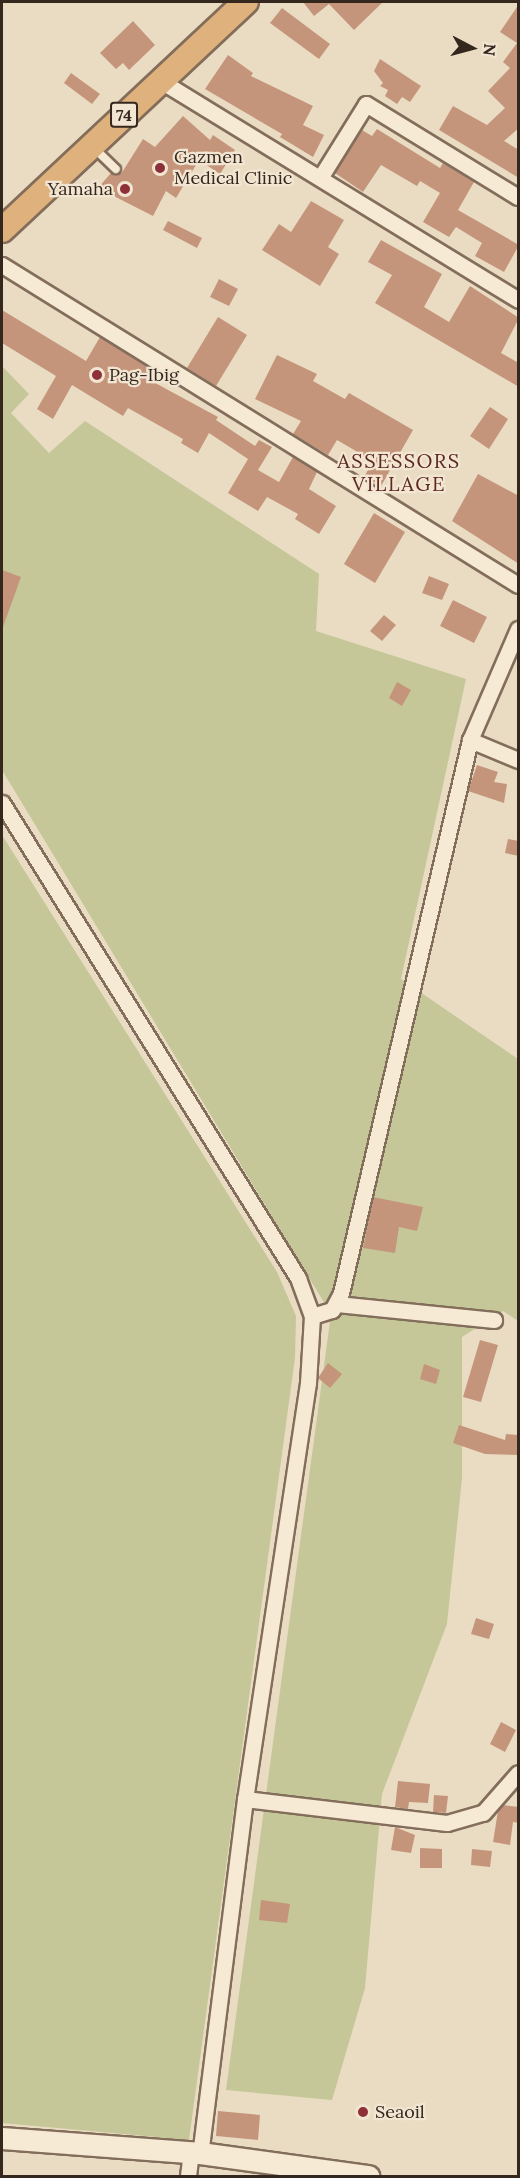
<!DOCTYPE html>
<html>
<head>
<meta charset="utf-8">
<style>
  body { margin:0 }
  #map { position:relative; width:520px; height:2178px; overflow:hidden; background:#eadcc3; font-family:Lora,serif }
  div>[style] { position:absolute }
  .green>* { inset:0; background:#c5c798 }
  .building>* { inset:0; background:#c5957b }
  .roads { filter:drop-shadow(2px 0 #836d5b) drop-shadow(-2px 0 #836d5b) drop-shadow(0 2px #836d5b) drop-shadow(0 -2px #836d5b) }
  .service>* { height:8px; margin:-4px; padding:0 4px; transform-origin:4px; border-radius:4px; background:#f6ead5 }
  .minor>* { height:15px; margin:-7.5px; padding:0 7.5px; transform-origin:7.5px; border-radius:7.5px; background:#f6ead5 }
  .secondary>* { height:21px; margin:-10.5px; padding:0 10.5px; transform-origin:10.5px; border-radius:10.5px; background:#f6ead5 }
  .trunk>* { height:24px; margin:-12px; padding:0 12px; transform-origin:12px; border-radius:12px; background:#dfb17c }
  .dots>* { width:16px; height:16px; translate:-50% -50%; box-sizing:border-box; border:3px solid #f2e6d2; border-radius:50% }
  span { translate:-50% -50%; white-space:nowrap; text-align:center; line-height:1.15; -webkit-text-stroke:4.5px #f2e6d2; paint-order:stroke }
  .shield-label span { padding:2px 4px; background:#f2e6d2; border:2px solid; border-radius:4px; -webkit-text-stroke-width:0 }
  .shield-label { font-size:16px; color:#34271e; font-weight:700 }
  .poi-label { font-size:18px; color:#34271e }
  .left { translate:0 -50%; text-align:left }
  .right { translate:-100% -50%; text-align:right }
  .neighbourhood-label { font-size:20px; color:#5d2921; letter-spacing:1.5px }
  .frame { position:absolute; inset:0; border:3px solid #34271e; pointer-events:none }
  .north { position:absolute; left:442px; top:18px; width:60px; height:60px; -webkit-text-stroke:4px #f2e6d2; paint-order:stroke; rotate:96deg; font-size:16px; font-weight:700; line-height:24px; text-align:center; color:#34271e }
  .north::after { content:''; display:block; margin:auto; width:21px; height:27px; background:#34271e; clip-path:polygon(50% 0,100% 100%,50% 72%,0 100%) }
</style>
</head>
<body>
<div id="map">
  <div class="green">
    <div style="clip-path:polygon(2px 366px,29px 394px,11px 413px,49px 453px,85px 421px,319px 574px,316px 631px,466px 679px,401px 979px,518px 1059px,518px 1321px,503px 1311px,462px 1337px,462px 1478px,447px 1624px,382px 1794px,365px 1988px,332px 2100px,226px 2090px,331px 1314px,2px 770px)"></div>
    <div style="clip-path:polygon(2px 835px,277px 1272px,296px 1316px,295px 1358px,189px 2140px,2px 2123px)"></div>
  </div>
  <div class="building">
    <div style="clip-path:polygon(303px 2px,383px 2px,354px 30px,329px 4px,314px 16px)"></div>
    <div style="clip-path:polygon(519px 4px,519px 128px,504px 141px,519px 150px,519px 178px,439px 130px,453px 106px,487px 125px,505px 108px,488px 91px,510px 68px,503px 62px,517px 43px,500px 32px)"></div>
    <div style="clip-path:polygon(282px 8px,330px 44px,319px 59px,270px 23px)"></div>
    <div style="clip-path:polygon(133px 21px,155px 45px,129px 70px,123px 63px,116px 69px,100px 53px)"></div>
    <div style="clip-path:polygon(228px 55px,253px 73px,251px 76px,313px 106px,303px 125px,324px 135px,313px 157px,280px 137px,282px 134px,205px 89px)"></div>
    <div style="clip-path:polygon(380px 59px,421px 86px,410px 102px,402px 97px,397px 104px,385px 96px,388px 90px,380px 86px,383px 83px,374px 71px)"></div>
    <div style="clip-path:polygon(71px 73px,100px 94px,92px 104px,64px 83px)"></div>
    <div style="clip-path:polygon(183px 116px,210px 140px,213px 135px,235px 150px,220px 174px,199px 160px,176px 198px,166px 191px,153px 216px,98px 188px,111px 173px,121px 174px,143px 139px,155px 147px)"></div>
    <div style="clip-path:polygon(377px 129px,440px 168px,443px 163px,474px 182px,458px 210px,519px 245px,504px 272px,475px 256px,482px 243px,456px 227px,449px 237px,423px 222px,440px 193px,420px 181px,417px 186px,381px 165px,363px 192px,335px 173px,362px 130px,372px 136px)"></div>
    <div style="clip-path:polygon(311px 201px,344px 220px,328px 247px,339px 254px,320px 286px,262px 250px,279px 224px,291px 232px)"></div>
    <div style="clip-path:polygon(168px 221px,202px 238px,197px 248px,163px 230px)"></div>
    <div style="clip-path:polygon(381px 240px,442px 274px,424px 307px,449px 322px,470px 286px,519px 318px,501px 353px,519px 363px,519px 387px,375px 303px,392px 275px,368px 262px)"></div>
    <div style="clip-path:polygon(219px 279px,238px 289px,229px 306px,210px 297px)"></div>
    <div style="clip-path:polygon(2px 310px,86px 361px,100px 337px,151px 369px,146px 378px,218px 417px,216px 420px,255px 446px,259px 440px,272px 447px,258px 470px,279px 482px,293px 457px,317px 472px,309px 489px,336px 506px,319px 534px,295px 519px,298px 514px,267px 497px,258px 511px,228px 493px,248px 459px,209px 433px,198px 453px,181px 443px,183px 439px,128px 408px,123px 416px,72px 385px,53px 419px,37px 409px,56px 376px,2px 343px)"></div>
    <div style="clip-path:polygon(218px 317px,247px 335px,216px 386px,187px 368px)"></div>
    <div style="clip-path:polygon(277px 355px,317px 374px,313px 381px,345px 399px,349px 393px,413px 430px,381px 486px,364px 477px,373px 461px,337px 440px,328px 455px,293px 434px,301px 421px,255px 399px)"></div>
    <div style="clip-path:polygon(490px 407px,508px 419px,489px 449px,470px 436px)"></div>
    <div style="clip-path:polygon(478px 474px,519px 496px,519px 564px,452px 521px)"></div>
    <div style="clip-path:polygon(374px 513px,405px 532px,375px 583px,344px 564px)"></div>
    <div style="clip-path:polygon(2px 570px,21px 577px,3px 627px,2px 626px)"></div>
    <div style="clip-path:polygon(429px 576px,449px 584px,442px 600px,422px 593px)"></div>
    <div style="clip-path:polygon(453px 600px,487px 617px,474px 643px,440px 626px)"></div>
    <div style="clip-path:polygon(384px 615px,396px 625px,382px 641px,370px 631px)"></div>
    <div style="clip-path:polygon(397px 682px,411px 690px,402px 706px,389px 698px)"></div>
    <div style="clip-path:polygon(477px 765px,498px 772px,494px 782px,507px 784px,504px 803px,468px 791px)"></div>
    <div style="clip-path:polygon(508px 839px,519px 841px,519px 856px,505px 853px)"></div>
    <div style="clip-path:polygon(373px 1197px,423px 1207px,417px 1231px,399px 1227px,395px 1253px,363px 1248px)"></div>
    <div style="clip-path:polygon(480px 1340px,498px 1345px,481px 1402px,463px 1397px)"></div>
    <div style="clip-path:polygon(328px 1363px,342px 1374px,330px 1388px,318px 1378px)"></div>
    <div style="clip-path:polygon(424px 1364px,440px 1370px,436px 1384px,420px 1379px)"></div>
    <div style="clip-path:polygon(459px 1425px,505px 1440px,506px 1434px,519px 1435px,519px 1455px,485px 1454px,453px 1443px)"></div>
    <div style="clip-path:polygon(476px 1618px,494px 1624px,489px 1639px,471px 1634px)"></div>
    <div style="clip-path:polygon(501px 1722px,516px 1730px,505px 1752px,490px 1744px)"></div>
    <div style="clip-path:polygon(398px 1781px,430px 1784px,428px 1803px,409px 1802px,408px 1809px,395px 1807px)"></div>
    <div style="clip-path:polygon(434px 1795px,448px 1796px,446px 1813px,433px 1812px)"></div>
    <div style="clip-path:polygon(503px 1805px,519px 1807px,519px 1823px,513px 1822px,510px 1845px,493px 1842px,498px 1811px)"></div>
    <div style="clip-path:polygon(395px 1827px,415px 1835px,411px 1853px,391px 1850px)"></div>
    <div style="clip-path:polygon(420px 1848px,442px 1849px,442px 1868px,420px 1868px)"></div>
    <div style="clip-path:polygon(472px 1849px,492px 1851px,490px 1867px,471px 1865px)"></div>
    <div style="clip-path:polygon(261px 1900px,290px 1904px,287px 1923px,259px 1920px)"></div>
    <div style="clip-path:polygon(218px 2111px,260px 2115px,258px 2140px,216px 2136px)"></div>
  </div>
  <div class="roads">
    <div class="service">
      <div style="left:95px;top:149px;width:29px;rotate:44deg"></div>
    </div>
    <div class="minor">
      <div style="left:161px;top:81px;width:419px;rotate:31.5deg"></div>
      <div style="left:320px;top:178px;width:87px;rotate:-58.1deg"></div>
      <div style="left:366px;top:104px;width:178px;rotate:31.5deg"></div>
      <div style="left:2px;top:265px;width:607px;rotate:31.81deg"></div>
      <div style="left:470px;top:740px;width:52px;rotate:22.6deg"></div>
      <div style="left:2px;top:803px;width:560px;rotate:58.07deg"></div>
      <div style="left:298px;top:1278px;width:40px;rotate:69.8deg"></div>
      <div style="left:312px;top:1316px;width:67px;rotate:93.4deg"></div>
      <div style="left:308px;top:1383px;width:421px;rotate:98.6deg"></div>
      <div style="left:245px;top:1799px;width:357px;rotate:97.2deg"></div>
      <div style="left:337px;top:1304px;width:158px;rotate:5.8deg"></div>
      <div style="left:312px;top:1316px;width:21px;rotate:-17deg"></div>
      <div style="left:332px;top:1310px;width:19px;rotate:-62deg"></div>
      <div style="left:341px;top:1293px;width:568px;rotate:-76.87deg"></div>
      <div style="left:470px;top:740px;width:121px;rotate:-66.6deg"></div>
      <div style="left:245px;top:1799px;width:203px;rotate:6.8deg"></div>
      <div style="left:447px;top:1823px;width:37px;rotate:-16deg"></div>
      <div style="left:483px;top:1813px;width:53px;rotate:-48.8deg"></div>
      <div style="left:188px;top:2176px;width:24px;rotate:-83deg"></div>
    </div>
    <div class="secondary">
      <div style="left:2px;top:2138px;width:199px;rotate:4.3deg"></div>
      <div style="left:200px;top:2153px;width:170px;rotate:7.8deg"></div>
    </div>
    <div class="trunk">
      <div style="left:2px;top:230px;width:334px;rotate:-43.1deg"></div>
    </div>
  </div>
  <div class="dots">
    <div style="left:160px;top:168px;background:#8d3037"></div>
    <div style="left:125px;top:189px;background:#8d3037"></div>
    <div style="left:97px;top:375px;background:#8d3037"></div>
    <div style="left:363px;top:2112px;background:#8d3037"></div>
  </div>
  <div class="shield-label">
    <span style="left:124px;top:115px">74</span>
  </div>
  <div class="poi-label">
    <span class="left" style="left:174px;top:168px">Gazmen<br>Medical Clinic</span>
    <span class="right" style="left:113px;top:189px">Yamaha</span>
    <span class="left" style="left:109px;top:375px">Pag-Ibig</span>
    <span class="left" style="left:375px;top:2112px">Seaoil</span>
  </div>
  <div class="neighbourhood-label">
    <span style="left:399px;top:472px">ASSESSORS<br>VILLAGE</span>
  </div>
  <div class="frame"></div>
  <div class="north">N</div>
</div>
</body>
</html>
